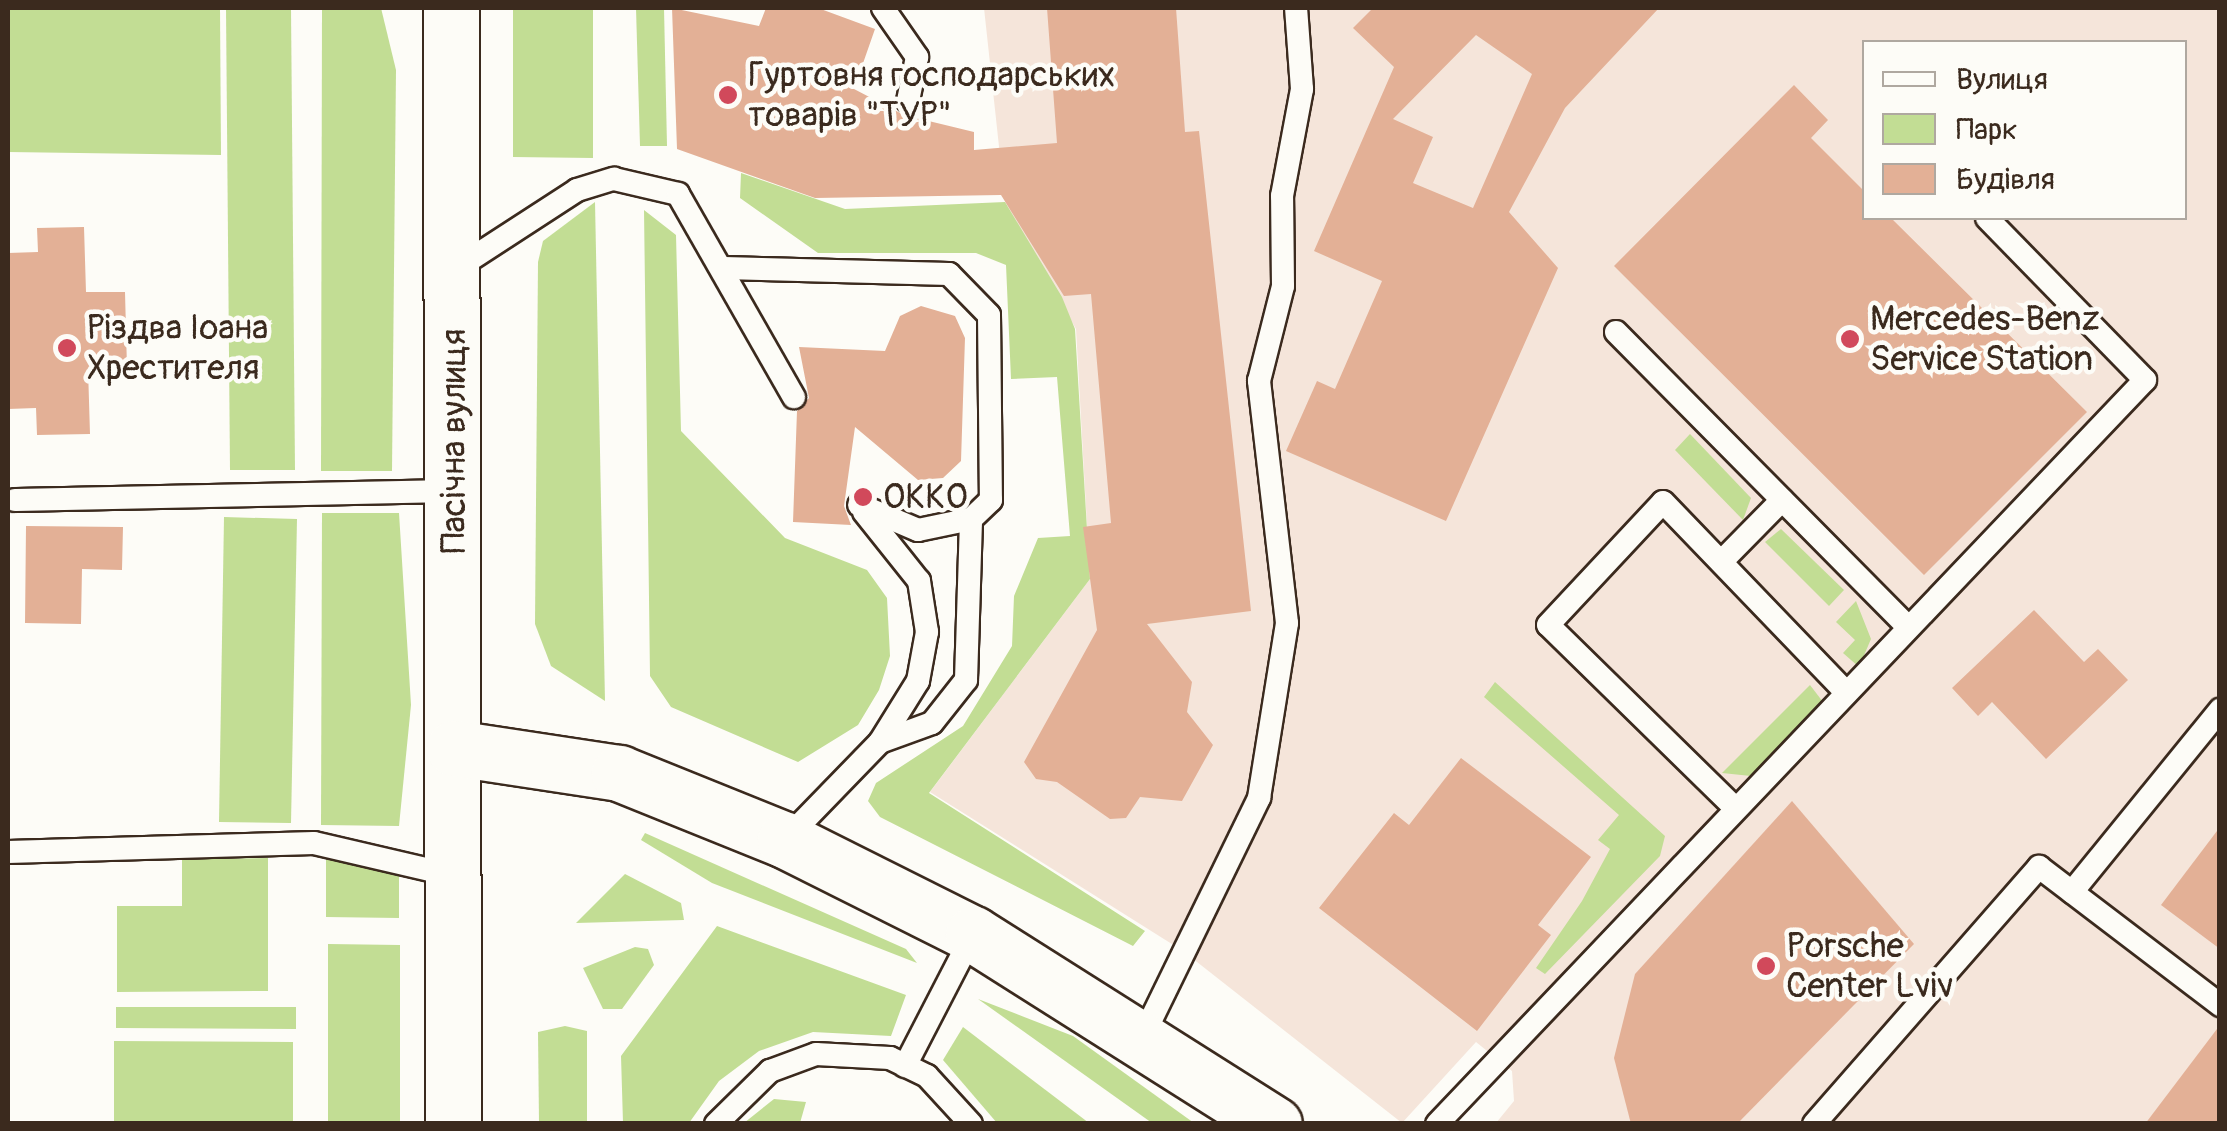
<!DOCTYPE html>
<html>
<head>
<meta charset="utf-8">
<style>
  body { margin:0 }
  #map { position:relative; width:2227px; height:1131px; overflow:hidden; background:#fdfcf7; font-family:Pangolin,sans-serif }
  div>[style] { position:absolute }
  .built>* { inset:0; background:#f5e5da }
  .green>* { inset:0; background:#c2dd94 }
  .building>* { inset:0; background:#e3b096 }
  .roads { filter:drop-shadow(2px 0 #3b2a1e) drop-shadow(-2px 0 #3b2a1e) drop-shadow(0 2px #3b2a1e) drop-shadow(0 -2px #3b2a1e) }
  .lane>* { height:22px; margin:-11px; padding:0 11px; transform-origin:11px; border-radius:11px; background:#fdfcf7 }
  .secondary>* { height:55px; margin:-27.5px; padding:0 27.5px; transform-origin:27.5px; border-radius:27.5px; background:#fdfcf7 }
  .dots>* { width:28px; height:28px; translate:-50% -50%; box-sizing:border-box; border:5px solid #fdfcf7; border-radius:50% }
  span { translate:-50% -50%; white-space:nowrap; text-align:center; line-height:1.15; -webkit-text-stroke:9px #fdfcf7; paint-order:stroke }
  .poi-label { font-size:35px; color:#3b2a1e }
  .left { translate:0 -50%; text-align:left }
  .street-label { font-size:35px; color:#3b2a1e }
  .frame { position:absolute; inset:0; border:10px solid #3b2a1e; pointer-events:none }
  .legend { position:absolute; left:1862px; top:40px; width:325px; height:180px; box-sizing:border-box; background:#fdfcf7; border:2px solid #afa8a0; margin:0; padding:12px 18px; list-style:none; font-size:30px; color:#3b2a1e }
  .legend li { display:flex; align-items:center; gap:20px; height:50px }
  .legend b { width:50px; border:2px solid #afa8a0 }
</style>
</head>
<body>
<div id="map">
  <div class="built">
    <div style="clip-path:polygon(evenodd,984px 8px,2219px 8px,2219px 1123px,1496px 1123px,1514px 1101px,1512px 1071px,1476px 1042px,1402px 1123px,1183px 951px,930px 792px,1090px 579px,1076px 329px,1005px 202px,984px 8px,1864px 42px,2184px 42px,2184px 218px,1864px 218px,1864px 42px)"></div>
  </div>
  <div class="green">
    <div style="clip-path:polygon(8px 8px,220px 8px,221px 155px,8px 152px)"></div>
    <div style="clip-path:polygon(226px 8px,291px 8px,295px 470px,230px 470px)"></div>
    <div style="clip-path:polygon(322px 8px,381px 8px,396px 70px,392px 471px,321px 471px)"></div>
    <div style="clip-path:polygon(513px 8px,593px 8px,593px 158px,513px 157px)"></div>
    <div style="clip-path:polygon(636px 8px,664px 8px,667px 146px,640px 146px)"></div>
    <div style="clip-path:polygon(741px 173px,845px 209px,1005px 202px,1062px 297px,1075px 329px,1090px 579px,929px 793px,1145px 931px,1133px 946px,880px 817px,868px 801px,876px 783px,963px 726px,1012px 646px,1014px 596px,1038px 538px,1070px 536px,1057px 377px,1011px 379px,1006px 265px,976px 253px,818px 253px,740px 198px)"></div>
    <div style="clip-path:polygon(595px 202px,605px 701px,551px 666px,535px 624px,538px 262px,543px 241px)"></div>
    <div style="clip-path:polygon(644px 210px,676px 235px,681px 431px,785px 538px,867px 570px,887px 598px,890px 656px,879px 690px,858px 725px,798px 762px,671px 707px,650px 676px)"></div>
    <div style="clip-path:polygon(1690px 434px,1751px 498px,1743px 520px,1675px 450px)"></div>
    <div style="clip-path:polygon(322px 513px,399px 513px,411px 705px,399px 826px,321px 825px)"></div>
    <div style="clip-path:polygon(224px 517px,297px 519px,291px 823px,219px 822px)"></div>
    <div style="clip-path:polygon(1781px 529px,1844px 590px,1829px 606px,1765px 542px)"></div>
    <div style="clip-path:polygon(1856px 601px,1871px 639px,1859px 667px,1843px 653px,1855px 640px,1836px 622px)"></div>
    <div style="clip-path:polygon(1495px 682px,1665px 836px,1660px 856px,1545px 974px,1536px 968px,1582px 901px,1610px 849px,1598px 840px,1619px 815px,1484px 697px)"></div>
    <div style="clip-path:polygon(1810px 685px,1823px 702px,1751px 776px,1722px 773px)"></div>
    <div style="clip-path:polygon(645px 833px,906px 949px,917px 963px,712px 883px,641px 840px)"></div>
    <div style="clip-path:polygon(326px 855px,399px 856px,399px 918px,326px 917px)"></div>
    <div style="clip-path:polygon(268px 858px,268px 991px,117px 992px,117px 906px,182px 906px,182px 859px)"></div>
    <div style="clip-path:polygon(625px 874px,681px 903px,684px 920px,576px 923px)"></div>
    <div style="clip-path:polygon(717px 926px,906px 995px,891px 1036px,813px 1032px,759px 1051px,719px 1081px,689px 1123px,623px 1123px,621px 1056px)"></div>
    <div style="clip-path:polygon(328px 944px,400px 945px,400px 1123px,328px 1123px)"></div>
    <div style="clip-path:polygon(635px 947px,648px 949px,654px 965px,622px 1009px,603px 1009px,583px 968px)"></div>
    <div style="clip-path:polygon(978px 999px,1073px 1036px,1194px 1123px,1152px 1123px)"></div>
    <div style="clip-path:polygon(116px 1007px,296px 1007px,296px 1029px,116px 1028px)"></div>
    <div style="clip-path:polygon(565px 1026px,587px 1031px,587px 1123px,539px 1123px,538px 1032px)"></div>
    <div style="clip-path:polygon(963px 1027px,1089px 1123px,997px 1123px,943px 1060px)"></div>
    <div style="clip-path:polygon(114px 1041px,293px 1042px,293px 1123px,114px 1123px)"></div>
    <div style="clip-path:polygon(774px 1099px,806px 1102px,800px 1123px,744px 1123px)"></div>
  </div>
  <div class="building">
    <div style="clip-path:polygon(672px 8px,759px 26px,766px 8px,818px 8px,875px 29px,854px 89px,904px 115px,974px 132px,974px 150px,1057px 143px,1047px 8px,1176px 8px,1185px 132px,1199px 131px,1251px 611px,1147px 624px,1192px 682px,1187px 712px,1213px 745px,1182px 801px,1140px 797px,1126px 818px,1110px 819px,1057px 782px,1036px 779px,1024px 762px,1097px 630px,1083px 527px,1111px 523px,1091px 294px,1064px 296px,1001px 195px,815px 198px,677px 149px)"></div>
    <div style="clip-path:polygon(evenodd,1373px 8px,1659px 8px,1565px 108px,1509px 212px,1558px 268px,1446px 521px,1286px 451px,1317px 381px,1335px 389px,1382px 281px,1314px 251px,1394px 67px,1353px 28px,1373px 8px,1476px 35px,1532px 74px,1473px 208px,1413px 183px,1433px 137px,1393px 119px,1476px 35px)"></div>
    <div style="clip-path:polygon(1794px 85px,1828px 120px,1811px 138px,1864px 191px,1864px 218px,1891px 218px,2087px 412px,1924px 575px,1614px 266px)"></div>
    <div style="clip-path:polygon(84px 227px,86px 292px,125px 292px,127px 368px,88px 368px,90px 434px,37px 435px,36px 408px,8px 409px,8px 253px,38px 252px,37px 228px)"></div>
    <div style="clip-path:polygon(921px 306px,955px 316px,965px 338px,961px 461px,943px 478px,918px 480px,855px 427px,844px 506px,851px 525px,793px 522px,797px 411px,809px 398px,799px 347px,885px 351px,900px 316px)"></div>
    <div style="clip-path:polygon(26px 526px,123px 527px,122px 570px,82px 569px,81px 624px,25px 623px)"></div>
    <div style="clip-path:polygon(2034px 610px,2084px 662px,2098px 649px,2128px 680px,2046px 759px,1992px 702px,1978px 716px,1952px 688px)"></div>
    <div style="clip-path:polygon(1461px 758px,1591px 857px,1538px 925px,1551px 935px,1477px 1031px,1319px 908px,1394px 813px,1409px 825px)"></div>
    <div style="clip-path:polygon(1792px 801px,1914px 944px,1737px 1124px,1631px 1124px,1614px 1058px,1635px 974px)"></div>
    <div style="clip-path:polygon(2220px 827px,2220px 949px,2161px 905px)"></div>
    <div style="clip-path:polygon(2220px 1025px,2220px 1124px,2145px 1124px)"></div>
  </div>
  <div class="roads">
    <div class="lane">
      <div style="left:883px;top:8px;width:60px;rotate:55.2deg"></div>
      <div style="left:917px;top:57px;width:45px;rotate:101.6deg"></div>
      <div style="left:457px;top:268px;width:143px;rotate:-33deg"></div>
      <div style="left:577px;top:190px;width:39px;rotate:-17deg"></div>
      <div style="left:614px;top:179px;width:66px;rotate:13.2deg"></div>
      <div style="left:678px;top:194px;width:234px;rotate:60.3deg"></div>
      <div style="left:724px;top:268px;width:225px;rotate:1.5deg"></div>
      <div style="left:949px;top:274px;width:57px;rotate:45.7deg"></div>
      <div style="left:989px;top:315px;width:185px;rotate:89.4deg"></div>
      <div style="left:991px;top:500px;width:28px;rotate:136deg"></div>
      <div style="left:971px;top:519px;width:54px;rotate:168.3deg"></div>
      <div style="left:918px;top:530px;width:64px;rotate:-157deg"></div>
      <div style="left:1616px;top:332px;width:412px;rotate:45.3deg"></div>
      <div style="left:15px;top:500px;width:436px;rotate:-1.2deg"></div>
      <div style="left:1721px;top:562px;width:87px;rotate:-45.5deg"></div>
      <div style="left:880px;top:742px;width:55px;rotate:-20.1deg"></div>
      <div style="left:932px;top:723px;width:55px;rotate:-51.7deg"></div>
      <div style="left:966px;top:680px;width:161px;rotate:-88.2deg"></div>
      <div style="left:1732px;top:805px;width:257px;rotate:-135.6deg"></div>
      <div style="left:1548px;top:625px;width:168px;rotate:-46.9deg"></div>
      <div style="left:1663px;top:502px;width:261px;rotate:46.1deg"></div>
      <div style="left:785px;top:840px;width:136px;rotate:-45.9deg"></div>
      <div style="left:880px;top:742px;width:72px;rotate:-58.1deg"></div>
      <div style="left:918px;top:681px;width:50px;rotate:-79.6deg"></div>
      <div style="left:927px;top:632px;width:52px;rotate:-98.9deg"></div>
      <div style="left:919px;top:581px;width:88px;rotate:-128.6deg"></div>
      <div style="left:8px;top:852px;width:306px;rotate:-1.7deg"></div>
      <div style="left:314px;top:843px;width:141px;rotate:13.1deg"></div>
      <div style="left:2072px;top:892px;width:235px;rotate:-50.9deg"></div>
      <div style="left:1144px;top:1034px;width:263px;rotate:-64deg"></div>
      <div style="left:1259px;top:798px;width:177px;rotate:-80.9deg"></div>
      <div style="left:1287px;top:623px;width:244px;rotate:-96.6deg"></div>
      <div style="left:1259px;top:381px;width:98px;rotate:-75.8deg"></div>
      <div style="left:1283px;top:286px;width:90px;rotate:-90.6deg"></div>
      <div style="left:1282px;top:196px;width:109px;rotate:-79.4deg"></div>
      <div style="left:1302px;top:89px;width:81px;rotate:-94.2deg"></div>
      <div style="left:905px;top:1066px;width:148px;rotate:-62.7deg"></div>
      <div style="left:716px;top:1124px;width:76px;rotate:-44.5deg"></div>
      <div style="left:770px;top:1071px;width:49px;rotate:-20.3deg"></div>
      <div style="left:816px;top:1054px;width:74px;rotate:3.1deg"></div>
      <div style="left:890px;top:1058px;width:41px;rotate:25.9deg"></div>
      <div style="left:927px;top:1076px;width:65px;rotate:47.5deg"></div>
      <div style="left:1437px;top:1124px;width:1027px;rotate:-46.42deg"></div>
      <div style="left:2145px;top:380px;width:226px;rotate:-134.3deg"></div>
      <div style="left:1814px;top:1124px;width:342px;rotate:-48.8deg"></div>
      <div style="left:2039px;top:867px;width:228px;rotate:37.3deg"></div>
    </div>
    <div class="secondary">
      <div style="left:451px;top:8px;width:1116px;rotate:89.9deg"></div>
      <div style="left:454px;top:748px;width:167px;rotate:8.6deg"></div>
      <div style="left:619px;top:773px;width:179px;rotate:22deg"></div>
      <div style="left:785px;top:840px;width:210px;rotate:26.6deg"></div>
      <div style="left:973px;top:934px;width:356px;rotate:32.3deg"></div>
    </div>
  </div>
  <div class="dots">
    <div style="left:728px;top:95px;background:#d1495b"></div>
    <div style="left:1850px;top:339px;background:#d1495b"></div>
    <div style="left:67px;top:348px;background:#d1495b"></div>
    <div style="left:863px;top:497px;background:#d1495b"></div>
    <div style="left:1766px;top:966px;background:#d1495b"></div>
  </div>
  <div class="poi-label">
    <span class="left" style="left:748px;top:95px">Гуртовня господарських<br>товарів "ТУР"</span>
    <span class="left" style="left:1870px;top:339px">Mercedes-Benz<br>Service Station</span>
    <span class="left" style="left:87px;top:348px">Різдва Іоана<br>Хрестителя</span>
    <span class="left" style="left:883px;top:497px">ОККО</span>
    <span class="left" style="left:1786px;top:966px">Porsche<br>Center Lviv</span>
  </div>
  <div class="street-label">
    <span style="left:454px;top:441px;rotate:-90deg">Пасічна вулиця</span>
  </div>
  <div class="frame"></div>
  <ul class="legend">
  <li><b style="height:12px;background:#fdfcf7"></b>Вулиця</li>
  <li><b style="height:28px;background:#c2dd94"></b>Парк</li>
  <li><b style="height:28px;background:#e3b096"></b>Будівля</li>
  </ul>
</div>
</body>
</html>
